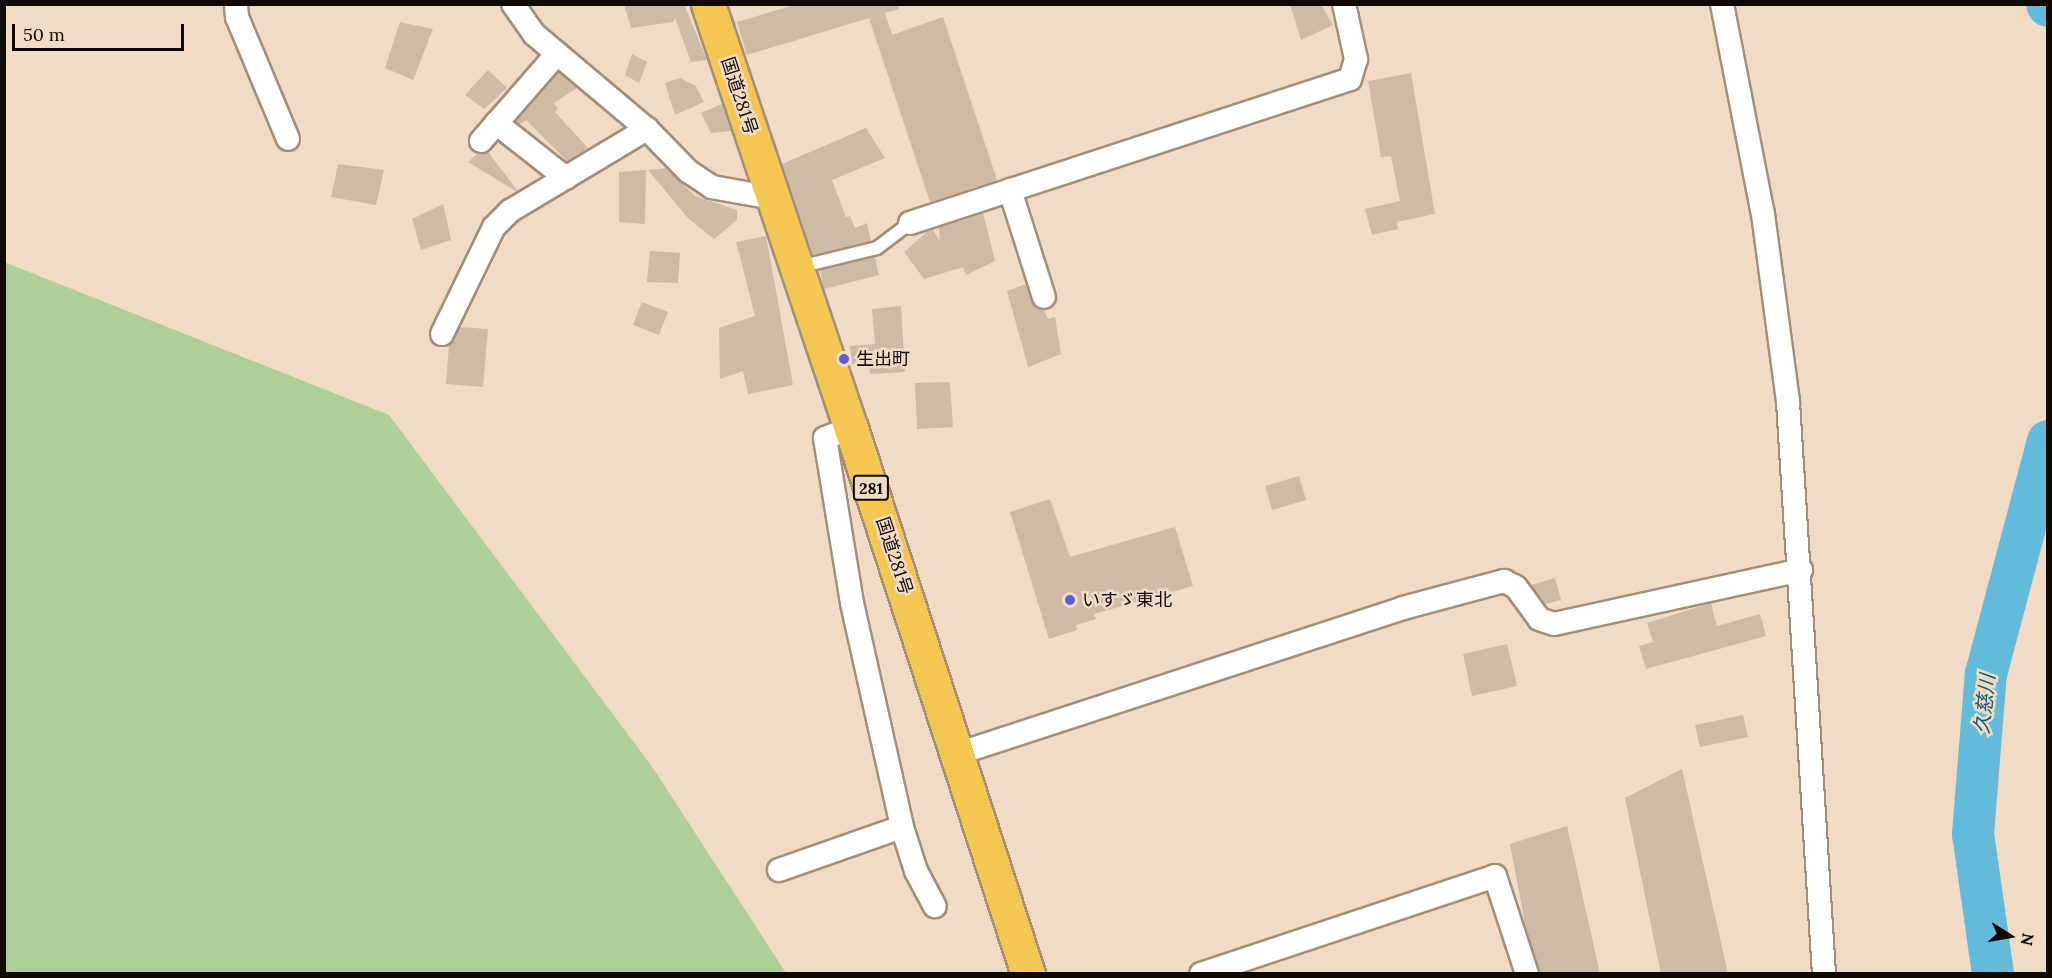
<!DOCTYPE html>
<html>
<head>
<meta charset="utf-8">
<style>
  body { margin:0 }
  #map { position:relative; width:2052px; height:978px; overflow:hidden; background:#f1dbc5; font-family:Lora,"Noto Sans JP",serif }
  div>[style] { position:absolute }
  .green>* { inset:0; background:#aecf97 }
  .stream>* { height:7px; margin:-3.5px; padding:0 3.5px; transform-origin:3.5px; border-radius:3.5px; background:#62bbdb }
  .river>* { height:42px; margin:-21px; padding:0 21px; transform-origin:21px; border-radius:21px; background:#62bbdb }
  .building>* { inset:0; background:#cfbaa4 }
  .roads { filter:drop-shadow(2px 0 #a28e79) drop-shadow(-2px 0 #a28e79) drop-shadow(0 2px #a28e79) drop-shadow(0 -2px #a28e79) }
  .service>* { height:12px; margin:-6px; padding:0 6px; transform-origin:6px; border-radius:6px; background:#fff }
  .minor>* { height:22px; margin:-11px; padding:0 11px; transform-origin:11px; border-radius:11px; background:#fff }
  .trunk>* { height:33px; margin:-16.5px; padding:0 16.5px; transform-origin:16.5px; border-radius:16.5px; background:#f4c652 }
  .dots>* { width:16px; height:16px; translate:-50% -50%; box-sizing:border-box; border:3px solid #f1dbc5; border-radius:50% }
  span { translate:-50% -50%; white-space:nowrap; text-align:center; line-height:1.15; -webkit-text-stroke:5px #f1dbc5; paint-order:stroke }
  .shield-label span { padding:2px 4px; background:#f1dbc5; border:2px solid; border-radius:4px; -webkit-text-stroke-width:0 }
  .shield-label { font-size:16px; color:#110a04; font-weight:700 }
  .street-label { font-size:18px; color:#110a04 }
  .poi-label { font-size:18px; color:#110a04 }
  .left { translate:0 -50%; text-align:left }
  .water-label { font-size:20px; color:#0f5a70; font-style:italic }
  .frame { position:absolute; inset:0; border:6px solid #110a04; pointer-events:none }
  .north { position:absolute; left:1980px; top:906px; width:60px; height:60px; -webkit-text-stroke:4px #f1dbc5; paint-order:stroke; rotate:101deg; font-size:16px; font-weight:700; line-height:24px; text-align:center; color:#110a04 }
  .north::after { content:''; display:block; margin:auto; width:21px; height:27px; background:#110a04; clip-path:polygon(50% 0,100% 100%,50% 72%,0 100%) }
  .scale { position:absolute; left:12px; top:24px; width:172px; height:27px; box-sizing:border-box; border:3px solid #110a04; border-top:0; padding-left:8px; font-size:18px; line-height:21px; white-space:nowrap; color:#110a04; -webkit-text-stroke:4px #f1dbc5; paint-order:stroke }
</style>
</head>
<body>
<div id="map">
  <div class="green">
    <div style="clip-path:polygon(4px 262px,389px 415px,653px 768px,786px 973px,5px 973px)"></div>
  </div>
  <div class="stream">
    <div style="left:2036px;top:484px;width:12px;rotate:9deg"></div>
  </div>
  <div class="river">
    <div style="left:2047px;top:4px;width:2px;rotate:63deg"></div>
    <div style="left:1993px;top:974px;width:141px;rotate:-98.1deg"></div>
    <div style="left:1973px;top:834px;width:161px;rotate:-85.4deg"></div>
    <div style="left:1986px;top:674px;width:241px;rotate:-75.1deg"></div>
  </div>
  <div class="building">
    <div style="clip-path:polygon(624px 4px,684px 4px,707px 60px,691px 62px,675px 18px,673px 22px,631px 28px)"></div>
    <div style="clip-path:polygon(797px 4px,898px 4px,899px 9px,885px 13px,892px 35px,943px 17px,997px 180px,930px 202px,869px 18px,747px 55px,737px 22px)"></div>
    <div style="clip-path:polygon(1290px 4px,1321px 4px,1333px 25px,1301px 40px)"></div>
    <div style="clip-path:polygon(400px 22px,433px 29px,413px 80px,385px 68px)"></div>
    <div style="clip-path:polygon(632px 54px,647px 62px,639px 83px,625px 75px)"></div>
    <div style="clip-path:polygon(488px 70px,507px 88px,484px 109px,465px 95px)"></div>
    <div style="clip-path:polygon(559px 72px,577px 88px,554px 103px,558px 109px,555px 112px,588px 148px,567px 161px,526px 120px,520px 124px,516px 122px)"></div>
    <div style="clip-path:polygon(1411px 73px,1435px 214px,1397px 222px,1398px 229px,1372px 235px,1365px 209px,1400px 201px,1391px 156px,1381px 157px,1368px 81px)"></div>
    <div style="clip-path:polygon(680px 78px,696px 86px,704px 102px,675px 115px,665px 83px)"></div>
    <div style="clip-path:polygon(722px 104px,731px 131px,711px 133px,701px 113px)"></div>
    <div style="clip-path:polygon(866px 128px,885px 158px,832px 180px,846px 217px,850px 216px,855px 228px,867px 223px,871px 241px,813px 255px,782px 164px)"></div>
    <div style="clip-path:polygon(488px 152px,517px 190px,516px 191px,468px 162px,477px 154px)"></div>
    <div style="clip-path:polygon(338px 164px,384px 170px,376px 205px,331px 197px)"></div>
    <div style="clip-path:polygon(667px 168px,695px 196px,737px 210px,737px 220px,714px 239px,688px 218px,648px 170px)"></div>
    <div style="clip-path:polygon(646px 170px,645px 224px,619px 222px,619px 172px)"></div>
    <div style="clip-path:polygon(443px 204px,451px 240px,421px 250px,412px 219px)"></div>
    <div style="clip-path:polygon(983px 213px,995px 261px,966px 275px,963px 267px,924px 279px,904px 252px,928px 231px,933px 230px,940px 241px,939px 228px)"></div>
    <div style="clip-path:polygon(766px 236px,793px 385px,748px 394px,743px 371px,720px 379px,719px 328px,755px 316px,736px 242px)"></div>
    <div style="clip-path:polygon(650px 251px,680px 253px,678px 283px,647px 282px)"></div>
    <div style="clip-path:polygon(875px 257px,879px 275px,824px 289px,820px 270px)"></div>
    <div style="clip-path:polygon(1026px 284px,1035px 307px,1044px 310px,1048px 319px,1055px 317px,1061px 354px,1028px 367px,1007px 291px)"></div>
    <div style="clip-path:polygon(642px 302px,668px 312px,659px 335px,633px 325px)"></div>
    <div style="clip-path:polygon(901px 306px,905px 372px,870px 374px,869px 362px,852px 364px,850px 346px,875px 344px,872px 309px)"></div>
    <div style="clip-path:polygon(460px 327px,488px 329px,483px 387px,446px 384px,449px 345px)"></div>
    <div style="clip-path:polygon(950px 382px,953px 427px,917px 429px,915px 383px)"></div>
    <div style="clip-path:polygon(1299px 476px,1306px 500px,1272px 510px,1265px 486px)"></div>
    <div style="clip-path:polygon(1050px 499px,1070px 557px,1175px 527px,1193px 586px,1094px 614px,1096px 619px,1076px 625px,1077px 630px,1049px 639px,1010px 512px)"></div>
    <div style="clip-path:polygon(1555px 578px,1561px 600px,1545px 604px,1531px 585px)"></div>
    <div style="clip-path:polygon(1711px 603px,1717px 626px,1760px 614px,1766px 636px,1646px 669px,1639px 646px,1653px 642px,1647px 623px)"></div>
    <div style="clip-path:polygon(1507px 644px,1517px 686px,1472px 696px,1463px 654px)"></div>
    <div style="clip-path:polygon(1743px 715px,1748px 737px,1700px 747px,1695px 725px)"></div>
    <div style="clip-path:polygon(1682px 769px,1728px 974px,1661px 974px,1625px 798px)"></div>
    <div style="clip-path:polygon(1567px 826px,1600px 974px,1540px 974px,1526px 929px,1510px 844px)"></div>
  </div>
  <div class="roads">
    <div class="service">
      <div style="left:799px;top:267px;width:80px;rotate:-13.7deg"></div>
      <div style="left:877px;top:248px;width:41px;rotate:-37.1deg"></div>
    </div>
    <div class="minor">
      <div style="left:236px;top:4px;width:13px;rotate:86deg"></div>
      <div style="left:237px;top:17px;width:132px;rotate:67.3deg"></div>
      <div style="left:513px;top:4px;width:37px;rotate:55deg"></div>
      <div style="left:534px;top:34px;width:148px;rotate:40.1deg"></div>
      <div style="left:647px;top:129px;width:59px;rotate:45.7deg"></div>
      <div style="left:688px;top:171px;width:29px;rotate:34deg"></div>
      <div style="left:712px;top:187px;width:62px;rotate:10.2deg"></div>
      <div style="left:1722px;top:4px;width:214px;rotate:79deg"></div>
      <div style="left:1763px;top:214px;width:190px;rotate:82.4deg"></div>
      <div style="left:1788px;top:402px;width:573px;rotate:86.4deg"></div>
      <div style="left:496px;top:123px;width:89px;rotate:38.2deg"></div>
      <div style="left:481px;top:141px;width:116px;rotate:-48.9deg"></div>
      <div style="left:1010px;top:190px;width:112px;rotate:72.4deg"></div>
      <div style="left:910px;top:223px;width:463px;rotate:-18.1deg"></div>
      <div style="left:1350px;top:79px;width:21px;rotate:-73deg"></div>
      <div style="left:1356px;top:59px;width:56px;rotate:-102.3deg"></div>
      <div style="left:442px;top:334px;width:119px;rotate:-64.1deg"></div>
      <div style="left:494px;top:227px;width:23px;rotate:-45deg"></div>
      <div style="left:510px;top:211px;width:160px;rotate:-30.9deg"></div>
      <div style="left:851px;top:428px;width:28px;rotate:159deg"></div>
      <div style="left:825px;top:438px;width:167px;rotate:80.7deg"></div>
      <div style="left:852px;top:603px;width:230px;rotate:77.4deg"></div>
      <div style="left:902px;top:827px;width:46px;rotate:72.3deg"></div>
      <div style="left:916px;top:871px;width:40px;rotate:62deg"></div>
      <div style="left:957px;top:754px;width:469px;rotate:-18.1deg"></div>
      <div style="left:1403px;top:608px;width:105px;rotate:-15deg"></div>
      <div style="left:1504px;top:581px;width:13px;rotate:27deg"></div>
      <div style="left:1516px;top:587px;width:39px;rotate:54deg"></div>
      <div style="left:1539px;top:619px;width:16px;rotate:18deg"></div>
      <div style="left:1554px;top:624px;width:253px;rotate:-12.3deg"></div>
      <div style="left:779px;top:870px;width:130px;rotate:-19.3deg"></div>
      <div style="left:1201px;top:974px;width:310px;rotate:-18.4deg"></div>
      <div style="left:1495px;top:876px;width:103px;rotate:71.9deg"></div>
    </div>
    <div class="trunk">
      <div style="left:708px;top:4px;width:447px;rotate:71.4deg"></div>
      <div style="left:851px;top:428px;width:574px;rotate:72.04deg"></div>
    </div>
  </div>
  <div class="dots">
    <div style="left:844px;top:359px;background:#5f5cd4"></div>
    <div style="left:1070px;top:600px;background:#5f5cd4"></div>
  </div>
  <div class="shield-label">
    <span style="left:871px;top:488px">281</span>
  </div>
  <div class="street-label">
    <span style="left:739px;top:96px;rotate:72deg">国道281号</span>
    <span style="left:894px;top:556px;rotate:72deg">国道281号</span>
  </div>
  <div class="poi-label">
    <span class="left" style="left:856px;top:359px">生出町</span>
    <span class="left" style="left:1082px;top:600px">いすゞ東北</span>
  </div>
  <div class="water-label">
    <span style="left:1984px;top:704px;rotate:-84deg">久慈川</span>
  </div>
  <div class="frame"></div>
  <div class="north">N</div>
  <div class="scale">50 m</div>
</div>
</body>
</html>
